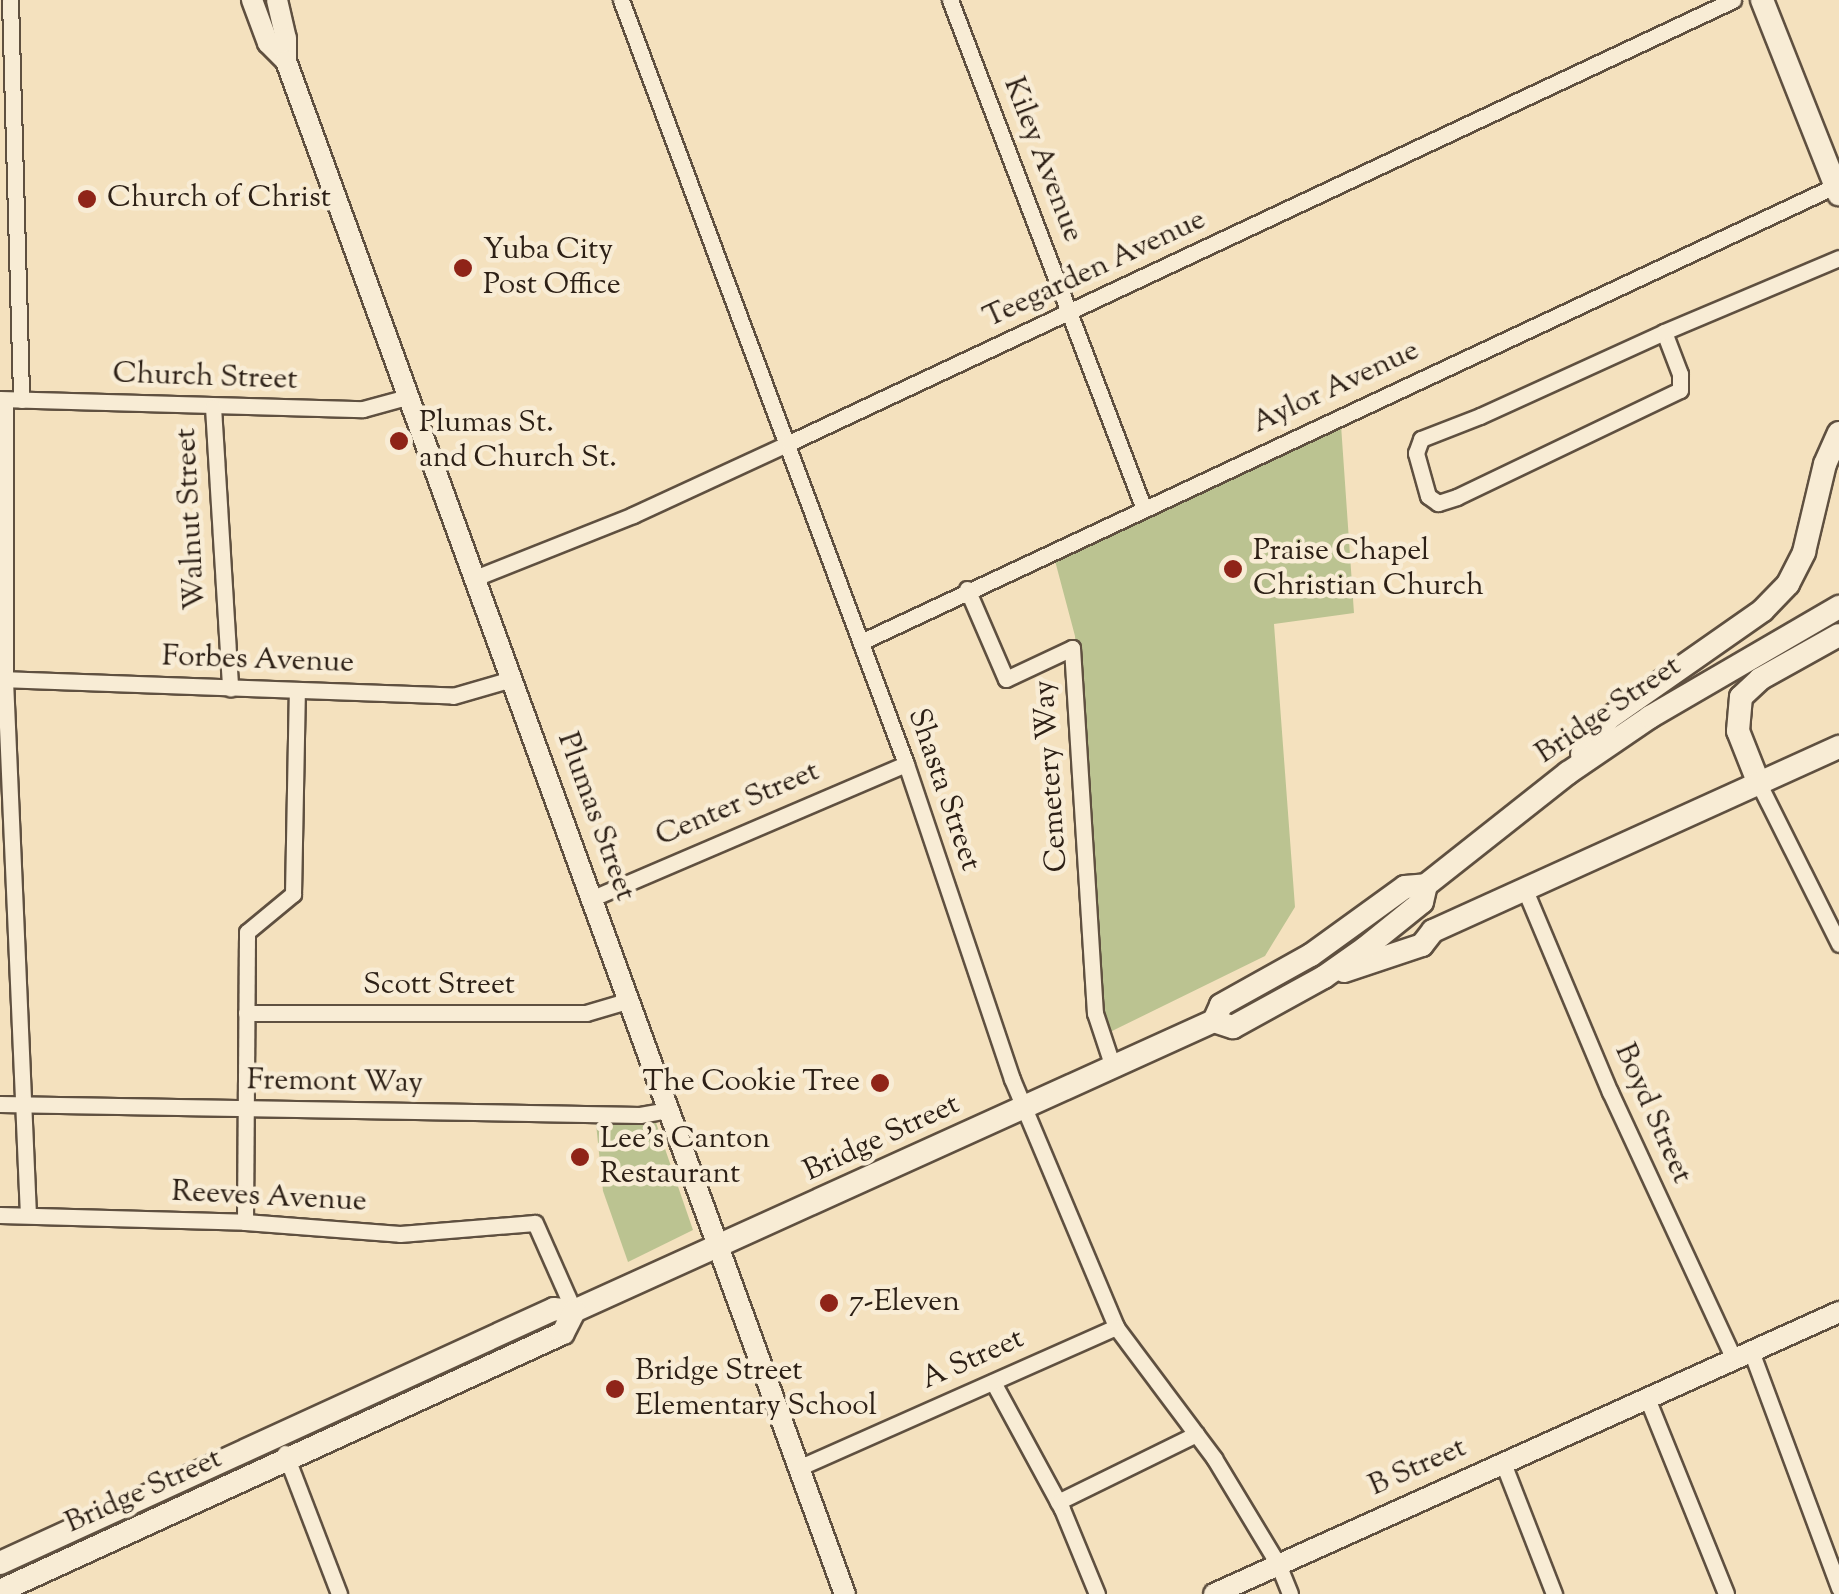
<!DOCTYPE html>
<html>
<head>
<meta charset="utf-8">
<style>
  body { margin:0 }
  #map { position:relative; width:1839px; height:1594px; overflow:hidden; background:#f4e1be; font-family:"Sorts Mill Goudy",serif }
  div>[style] { position:absolute }
  .green>* { inset:0; background:#bbc391 }
  .roads { filter:drop-shadow(2px 0 #5f5040) drop-shadow(-2px 0 #5f5040) drop-shadow(0 2px #5f5040) drop-shadow(0 -2px #5f5040) }
  .minor>* { height:15px; margin:-7.5px; padding:0 7.5px; transform-origin:7.5px; border-radius:7.5px; background:#f8ecd5 }
  .tertiary>* { height:20px; margin:-10px; padding:0 10px; transform-origin:10px; border-radius:10px; background:#f8ecd5 }
  .secondary>* { height:22px; margin:-11px; padding:0 11px; transform-origin:11px; border-radius:11px; background:#f8ecd5 }
  .dots>* { width:28px; height:28px; translate:-50% -50%; box-sizing:border-box; border:5px solid #f8ecd5; border-radius:50% }
  span { translate:-50% -50%; white-space:nowrap; text-align:center; line-height:1.15; -webkit-text-stroke:9px #f8ecd5; paint-order:stroke }
  .street-label { font-size:30px; color:#2d2016 }
  .poi-label { font-size:30px; color:#2d2016 }
  .left { translate:0 -50%; text-align:left }
  .right { translate:-100% -50%; text-align:right }
</style>
</head>
<body>
<div id="map">
  <div class="green">
    <div style="clip-path:polygon(1341px 425px,1354px 613px,1274px 624px,1295px 907px,1265px 956px,1110px 1032px,1101px 1012px,1075px 636px,1054px 557px)"></div>
    <div style="clip-path:polygon(595px 1114px,653px 1114px,693px 1230px,628px 1262px,603px 1191px)"></div>
  </div>
  <div class="roads">
    <div class="minor">
      <div style="left:10px;top:0;width:400px;rotate:88.4deg"></div>
      <div style="left:621px;top:0;width:815px;rotate:69.54deg"></div>
      <div style="left:906px;top:764px;width:332px;rotate:71.4deg"></div>
      <div style="left:1012px;top:1079px;width:269px;rotate:67.2deg"></div>
      <div style="left:1116px;top:1327px;width:164px;rotate:53.2deg"></div>
      <div style="left:1214px;top:1458px;width:124px;rotate:58.9deg"></div>
      <div style="left:1278px;top:1564px;width:32px;rotate:68deg"></div>
      <div style="left:950px;top:0;width:545px;rotate:69.14deg"></div>
      <div style="left:1664px;top:332px;width:45px;rotate:69.1deg"></div>
      <div style="left:1680px;top:374px;width:16px;rotate:90deg"></div>
      <div style="left:1680px;top:390px;width:247px;rotate:154.4deg"></div>
      <div style="left:1457px;top:497px;width:20px;rotate:162deg"></div>
      <div style="left:1438px;top:503px;width:12px;rotate:-145deg"></div>
      <div style="left:1428px;top:496px;width:45px;rotate:-105.6deg"></div>
      <div style="left:1416px;top:453px;width:15px;rotate:-70deg"></div>
      <div style="left:1421px;top:439px;width:63px;rotate:-21.3deg"></div>
      <div style="left:1480px;top:416px;width:202px;rotate:-24.5deg"></div>
      <div style="left:1664px;top:332px;width:190px;rotate:-22.9deg"></div>
      <div style="left:0;top:399px;width:363px;rotate:1.6deg"></div>
      <div style="left:363px;top:409px;width:46px;rotate:-15.3deg"></div>
      <div style="left:5px;top:400px;width:280px;rotate:90deg"></div>
      <div style="left:5px;top:680px;width:535px;rotate:87.54deg"></div>
      <div style="left:213px;top:407px;width:282px;rotate:86.5deg"></div>
      <div style="left:475px;top:578px;width:170px;rotate:-21.7deg"></div>
      <div style="left:633px;top:515px;width:172px;rotate:-24.8deg"></div>
      <div style="left:789px;top:443px;width:1043px;rotate:-25.14deg"></div>
      <div style="left:967px;top:589px;width:98px;rotate:66.6deg"></div>
      <div style="left:1006px;top:679px;width:73px;rotate:-25.2deg"></div>
      <div style="left:1072px;top:648px;width:366px;rotate:86.4deg"></div>
      <div style="left:1095px;top:1013px;width:57px;rotate:71.6deg"></div>
      <div style="left:861px;top:642px;width:1075px;rotate:-25.09deg"></div>
      <div style="left:0;top:679px;width:453px;rotate:2.1deg"></div>
      <div style="left:453px;top:696px;width:61px;rotate:-16.1deg"></div>
      <div style="left:1759px;top:784px;width:179px;rotate:63.4deg"></div>
      <div style="left:1525px;top:890px;width:219px;rotate:67.2deg"></div>
      <div style="left:1610px;top:1092px;width:294px;rotate:65.1deg"></div>
      <div style="left:593px;top:898px;width:340px;rotate:-23.2deg"></div>
      <div style="left:246px;top:1013px;width:340px"></div>
      <div style="left:586px;top:1013px;width:46px;rotate:-16.5deg"></div>
      <div style="left:0;top:1104px;width:640px;rotate:0.98deg"></div>
      <div style="left:640px;top:1115px;width:29px;rotate:-10deg"></div>
      <div style="left:0;top:1215px;width:245px;rotate:1.6deg"></div>
      <div style="left:245px;top:1222px;width:155px;rotate:4.4deg"></div>
      <div style="left:400px;top:1234px;width:135px;rotate:-4.7deg"></div>
      <div style="left:535px;top:1223px;width:96px;rotate:66.1deg"></div>
      <div style="left:245px;top:1222px;width:290px;rotate:-89.6deg"></div>
      <div style="left:247px;top:932px;width:60px;rotate:-39.6deg"></div>
      <div style="left:293px;top:894px;width:204px;rotate:-88.9deg"></div>
      <div style="left:1751px;top:1351px;width:253px;rotate:69.6deg"></div>
      <div style="left:993px;top:1382px;width:145px;rotate:61.5deg"></div>
      <div style="left:1062px;top:1509px;width:92px;rotate:67.6deg"></div>
      <div style="left:1647px;top:1398px;width:211px;rotate:68deg"></div>
      <div style="left:285px;top:1453px;width:151px;rotate:69deg"></div>
      <div style="left:1503px;top:1463px;width:141px;rotate:68.7deg"></div>
      <div style="left:798px;top:1468px;width:348px;rotate:-23.9deg"></div>
      <div style="left:1058px;top:1502px;width:154px;rotate:-26.2deg"></div>
    </div>
    <div class="tertiary">
      <div style="left:252px;top:0;width:46px;rotate:69.6deg"></div>
      <div style="left:268px;top:43px;width:25px;rotate:45deg"></div>
      <div style="left:277px;top:0;width:39px;rotate:77deg"></div>
      <div style="left:286px;top:38px;width:23px;rotate:90deg"></div>
      <div style="left:286px;top:61px;width:1632px;rotate:69.97deg"></div>
      <div style="left:1214px;top:1594px;width:686px;rotate:-24.28deg"></div>
    </div>
    <div class="secondary">
      <div style="left:1762px;top:0;width:209px;rotate:68.4deg"></div>
      <div style="left:1582px;top:754px;width:45px;rotate:-53.1deg"></div>
      <div style="left:1609px;top:718px;width:188px;rotate:-35deg"></div>
      <div style="left:1763px;top:610px;width:36px;rotate:-46deg"></div>
      <div style="left:1788px;top:584px;width:36px;rotate:-63deg"></div>
      <div style="left:1804px;top:552px;width:90px;rotate:-76.6deg"></div>
      <div style="left:1825px;top:464px;width:34px;rotate:-66deg"></div>
      <div style="left:1759px;top:784px;width:57px;rotate:-111.6deg"></div>
      <div style="left:1738px;top:731px;width:34px;rotate:-85deg"></div>
      <div style="left:1741px;top:697px;width:26px;rotate:-43deg"></div>
      <div style="left:1760px;top:679px;width:90px;rotate:-29.1deg"></div>
      <div style="left:1344px;top:971px;width:82px;rotate:-18.4deg"></div>
      <div style="left:1422px;top:945px;width:18px;rotate:-52deg"></div>
      <div style="left:1433px;top:931px;width:446px;rotate:-24.4deg"></div>
      <div style="left:1214px;top:1021px;width:17px;rotate:-66deg"></div>
      <div style="left:1221px;top:1005px;width:103px;rotate:-29.1deg"></div>
      <div style="left:1311px;top:955px;width:116px;rotate:-35.9deg"></div>
      <div style="left:1405px;top:887px;width:21px;rotate:-5deg"></div>
      <div style="left:1426px;top:885px;width:181px;rotate:-38.3deg"></div>
      <div style="left:1568px;top:773px;width:99px;rotate:-34.3deg"></div>
      <div style="left:1650px;top:717px;width:219px;rotate:-30.2deg"></div>
      <div style="left:0;top:1563px;width:609px;rotate:-24.63deg"></div>
      <div style="left:554px;top:1309px;width:20px;rotate:6deg"></div>
      <div style="left:574px;top:1311px;width:703px;rotate:-24.38deg"></div>
      <div style="left:1214px;top:1021px;width:20px;rotate:18deg"></div>
      <div style="left:1233px;top:1027px;width:104px;rotate:-28.8deg"></div>
      <div style="left:1324px;top:977px;width:50px;rotate:-35.3deg"></div>
      <div style="left:1365px;top:948px;width:73px;rotate:-38.9deg"></div>
      <div style="left:1422px;top:902px;width:17px;rotate:-77deg"></div>
      <div style="left:0;top:1591px;width:619px;rotate:-24.62deg"></div>
      <div style="left:563px;top:1333px;width:25px;rotate:-63deg"></div>
    </div>
  </div>
  <div class="dots">
    <div style="left:87px;top:199px;background:#8f2418"></div>
    <div style="left:463px;top:268px;background:#8f2418"></div>
    <div style="left:399px;top:441px;background:#8f2418"></div>
    <div style="left:1233px;top:569px;background:#8f2418"></div>
    <div style="left:880px;top:1083px;background:#8f2418"></div>
    <div style="left:580px;top:1157px;background:#8f2418"></div>
    <div style="left:829px;top:1303px;background:#8f2418"></div>
    <div style="left:615px;top:1389px;background:#8f2418"></div>
  </div>
  <div class="street-label">
    <span style="left:1042px;top:160px;rotate:69deg">Kiley Avenue</span>
    <span style="left:1095px;top:270px;rotate:-25deg">Teegarden Avenue</span>
    <span style="left:205px;top:378px;rotate:2deg">Church Street</span>
    <span style="left:1336px;top:388px;rotate:-25deg">Aylor Avenue</span>
    <span style="left:192px;top:519px;rotate:-93deg">Walnut Street</span>
    <span style="left:258px;top:661px;rotate:2deg">Forbes Avenue</span>
    <span style="left:1609px;top:711px;rotate:-34deg">Bridge Street</span>
    <span style="left:1052px;top:776px;rotate:-94deg">Cemetery Way</span>
    <span style="left:943px;top:790px;rotate:71deg">Shasta Street</span>
    <span style="left:738px;top:805px;rotate:-23deg">Center Street</span>
    <span style="left:595px;top:817px;rotate:70deg">Plumas Street</span>
    <span style="left:439px;top:986px">Scott Street</span>
    <span style="left:335px;top:1083px;rotate:1deg">Fremont Way</span>
    <span style="left:1652px;top:1114px;rotate:66deg">Boyd Street</span>
    <span style="left:882px;top:1139px;rotate:-25deg">Bridge Street</span>
    <span style="left:269px;top:1198px;rotate:3deg">Reeves Avenue</span>
    <span style="left:973px;top:1360px;rotate:-24deg">A Street</span>
    <span style="left:1418px;top:1468px;rotate:-24deg">B Street</span>
    <span style="left:144px;top:1492px;rotate:-24deg">Bridge Street</span>
  </div>
  <div class="poi-label">
    <span class="left" style="left:107px;top:199px">Church of Christ</span>
    <span class="left" style="left:483px;top:268px">Yuba City<br>Post Office</span>
    <span class="left" style="left:419px;top:441px">Plumas St.<br>and Church St.</span>
    <span class="left" style="left:1253px;top:569px">Praise Chapel<br>Christian Church</span>
    <span class="right" style="left:860px;top:1083px">The Cookie Tree</span>
    <span class="left" style="left:600px;top:1157px">Lee's Canton<br>Restaurant</span>
    <span class="left" style="left:849px;top:1303px">7-Eleven</span>
    <span class="left" style="left:635px;top:1389px">Bridge Street<br>Elementary School</span>
  </div>
</div>
</body>
</html>
